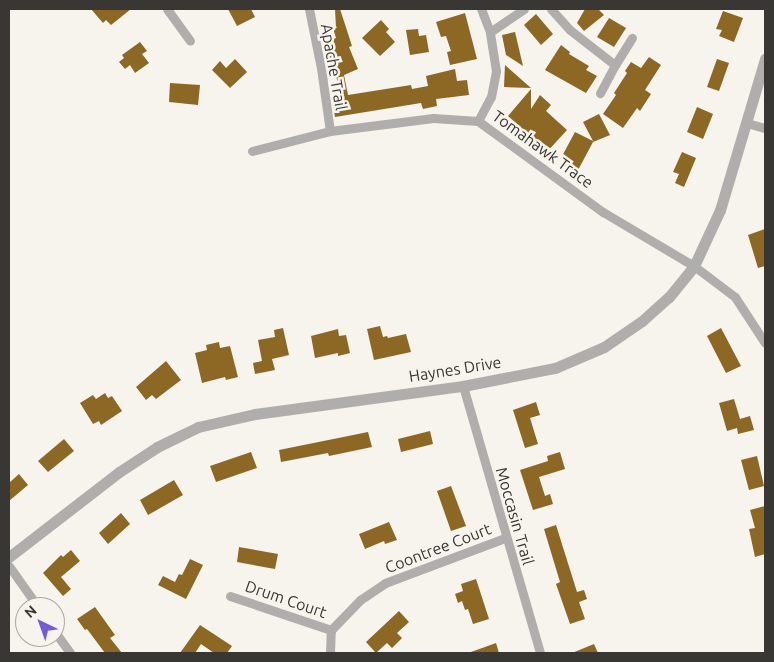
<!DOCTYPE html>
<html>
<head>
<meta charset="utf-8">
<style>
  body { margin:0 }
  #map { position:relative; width:774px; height:662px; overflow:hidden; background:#f7f3ed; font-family:Ubuntu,sans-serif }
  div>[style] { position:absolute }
  .building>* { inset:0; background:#8d6724 }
  .minor>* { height:9px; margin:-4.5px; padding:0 4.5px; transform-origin:4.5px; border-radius:4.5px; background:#b0aeac }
  .tertiary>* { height:11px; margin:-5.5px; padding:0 5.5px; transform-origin:5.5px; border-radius:5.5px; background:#b0aeac }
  span { translate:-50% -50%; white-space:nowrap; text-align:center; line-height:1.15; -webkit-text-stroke:5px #f7f3ed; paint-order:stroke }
  .street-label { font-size:16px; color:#383734 }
  .frame { position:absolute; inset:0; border:10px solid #383734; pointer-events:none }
  .north { position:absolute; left:15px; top:597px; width:50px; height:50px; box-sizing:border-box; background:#f7f3ed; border:1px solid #aba8a3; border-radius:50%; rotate:318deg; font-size:14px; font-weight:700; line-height:20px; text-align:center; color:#383734 }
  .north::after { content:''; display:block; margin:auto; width:18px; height:22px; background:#735cd7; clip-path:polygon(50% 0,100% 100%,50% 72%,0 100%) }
</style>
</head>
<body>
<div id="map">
  <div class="building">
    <div style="clip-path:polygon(91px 9px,131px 9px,111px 25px,106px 20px,103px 23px)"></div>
    <div style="clip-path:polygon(228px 9px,251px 9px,255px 17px,237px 26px)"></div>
    <div style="clip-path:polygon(335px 9px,340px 9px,352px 46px,349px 47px,358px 69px,344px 75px,348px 95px,411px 85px,412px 89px,428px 86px,426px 76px,455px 69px,457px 81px,467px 80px,469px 95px,436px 99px,437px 106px,423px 109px,421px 103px,335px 117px,332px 99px,336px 98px,335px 89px,341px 88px,329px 61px,325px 42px,336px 38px,333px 28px,336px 28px)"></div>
    <div style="clip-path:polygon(585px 9px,598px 9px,604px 15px,584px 31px,577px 23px)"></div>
    <div style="clip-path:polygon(723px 11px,743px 18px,734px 42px,719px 36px,722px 30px,716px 29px)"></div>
    <div style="clip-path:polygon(465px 13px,477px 59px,450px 65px,447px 52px,451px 51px,446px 36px,441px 37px,436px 22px)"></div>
    <div style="clip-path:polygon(536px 14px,553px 34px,541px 45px,524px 25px)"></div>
    <div style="clip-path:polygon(609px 18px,626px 28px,614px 47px,597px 37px)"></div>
    <div style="clip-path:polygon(381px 20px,389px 29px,386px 32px,395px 42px,380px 56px,362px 38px)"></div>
    <div style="clip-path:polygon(418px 29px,419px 36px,426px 35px,429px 52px,410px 55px,406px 30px)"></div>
    <div style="clip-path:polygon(515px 32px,523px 66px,506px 55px,502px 35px)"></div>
    <div style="clip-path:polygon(140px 42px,147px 51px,142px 54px,149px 63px,135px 73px,130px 65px,125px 69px,119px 62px,124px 58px,122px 55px)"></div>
    <div style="clip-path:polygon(561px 45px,570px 52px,569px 54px,589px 66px,586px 70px,597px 76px,586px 93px,545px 70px)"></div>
    <div style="clip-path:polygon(649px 57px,661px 65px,645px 90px,651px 94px,640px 111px,637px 108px,623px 128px,603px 114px,616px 95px,614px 93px,627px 73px,625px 71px,631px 62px,641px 68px)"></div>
    <div style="clip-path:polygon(235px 59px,247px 72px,230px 88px,212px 70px,220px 61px,226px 68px)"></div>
    <div style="clip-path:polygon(717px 59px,729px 63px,719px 91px,707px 87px)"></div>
    <div style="clip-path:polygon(505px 65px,531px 88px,504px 87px)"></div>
    <div style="clip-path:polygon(170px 83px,200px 85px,198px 105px,169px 102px)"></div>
    <div style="clip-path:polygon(531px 89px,531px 109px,540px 95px,551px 105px,546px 111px,567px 130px,545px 154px,530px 141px,533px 138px,508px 116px)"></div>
    <div style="clip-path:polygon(697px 107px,713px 114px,703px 139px,687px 132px)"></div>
    <div style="clip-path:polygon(599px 114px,610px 135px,593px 142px,577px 172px,565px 166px,568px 162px,561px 158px,575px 132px,593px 141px,583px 122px)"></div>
    <div style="clip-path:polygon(682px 152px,696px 158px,684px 187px,675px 183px,679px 174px,673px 172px)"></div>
    <div style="clip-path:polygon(765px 229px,765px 266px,758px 268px,748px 235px)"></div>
    <div style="clip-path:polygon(380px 326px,383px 337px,387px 336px,388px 338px,406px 334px,411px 352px,374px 360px,367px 329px)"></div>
    <div style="clip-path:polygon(283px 328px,289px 355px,272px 359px,275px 370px,255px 374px,253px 363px,262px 361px,258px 340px,275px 337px,274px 330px)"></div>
    <div style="clip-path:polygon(721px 328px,741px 366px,726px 373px,707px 336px)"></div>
    <div style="clip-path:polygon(338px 329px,339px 336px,346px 335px,350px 353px,338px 356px,338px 353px,315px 358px,311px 336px)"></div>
    <div style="clip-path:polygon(219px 342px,220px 348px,230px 346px,238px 377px,226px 380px,225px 377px,202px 383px,195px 353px,207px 350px,206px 345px)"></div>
    <div style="clip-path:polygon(166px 361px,181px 380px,156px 399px,152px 395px,146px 400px,136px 387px)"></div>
    <div style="clip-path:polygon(105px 393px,108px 398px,112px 396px,122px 411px,101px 425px,99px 421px,93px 424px,80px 403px,93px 395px,96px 399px)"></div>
    <div style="clip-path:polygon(734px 399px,740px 419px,750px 416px,754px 430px,738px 434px,737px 428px,727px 431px,719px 403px)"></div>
    <div style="clip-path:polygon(536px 402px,540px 415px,530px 418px,538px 444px,525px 448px,513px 410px)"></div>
    <div style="clip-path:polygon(430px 431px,433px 444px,401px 452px,398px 439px)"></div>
    <div style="clip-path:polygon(368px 432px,372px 447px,329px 456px,328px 453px,281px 462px,279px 450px)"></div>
    <div style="clip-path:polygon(64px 439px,74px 451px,48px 472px,38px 461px)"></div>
    <div style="clip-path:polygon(251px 452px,257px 468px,216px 482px,210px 466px)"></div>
    <div style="clip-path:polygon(560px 452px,565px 469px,539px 477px,545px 496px,550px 494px,553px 504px,533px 510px,520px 470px,548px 461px,547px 456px)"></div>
    <div style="clip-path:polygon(757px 456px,764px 486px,749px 490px,741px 460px)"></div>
    <div style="clip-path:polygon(19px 474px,28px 485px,9px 501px,9px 483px)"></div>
    <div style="clip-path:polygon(174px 480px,183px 495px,148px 515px,140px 500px)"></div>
    <div style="clip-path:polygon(451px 486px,466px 526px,451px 531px,437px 491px)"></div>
    <div style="clip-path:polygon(765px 506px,765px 554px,755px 557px,749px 529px,755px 528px,750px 510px)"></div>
    <div style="clip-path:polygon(121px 513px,130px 524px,108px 544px,99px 533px)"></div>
    <div style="clip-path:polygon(389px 522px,397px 540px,385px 544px,384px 541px,365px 549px,359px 534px)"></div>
    <div style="clip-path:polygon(556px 525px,577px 592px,584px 590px,587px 599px,579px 602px,585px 619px,570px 624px,556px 584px,560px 582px,544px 529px)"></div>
    <div style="clip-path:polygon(239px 547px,278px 554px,275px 569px,237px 562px)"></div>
    <div style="clip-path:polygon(71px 550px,80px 561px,61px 577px,71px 589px,63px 596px,43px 573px,61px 555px,63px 557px)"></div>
    <div style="clip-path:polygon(190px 559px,203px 565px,186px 599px,158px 585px,163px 576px,175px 582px,179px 574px,182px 575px)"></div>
    <div style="clip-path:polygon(476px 579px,489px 619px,473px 624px,468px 609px,465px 610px,462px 601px,458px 603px,455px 594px,463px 591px,461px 584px)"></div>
    <div style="clip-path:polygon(95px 607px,115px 635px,110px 638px,122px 653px,105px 653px,87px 629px,85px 630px,77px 619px)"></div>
    <div style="clip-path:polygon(399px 611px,409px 622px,397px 633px,402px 638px,392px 648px,387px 643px,376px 653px,366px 642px)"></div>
    <div style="clip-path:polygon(200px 625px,232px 646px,227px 653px,214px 653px,201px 644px,195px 653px,180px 653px)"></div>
    <div style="clip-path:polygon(496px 643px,499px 653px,471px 653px,471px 652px)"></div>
    <div style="clip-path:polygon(594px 644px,598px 653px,572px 653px)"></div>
  </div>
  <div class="minor">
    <div style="left:167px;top:9px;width:39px;rotate:54deg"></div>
    <div style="left:309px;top:9px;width:60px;rotate:78.5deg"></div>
    <div style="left:321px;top:68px;width:64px;rotate:81.9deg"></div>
    <div style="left:551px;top:9px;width:28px;rotate:48deg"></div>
    <div style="left:570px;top:30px;width:57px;rotate:37.9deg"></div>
    <div style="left:615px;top:65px;width:32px;rotate:118deg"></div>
    <div style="left:490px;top:32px;width:41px;rotate:-34.1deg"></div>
    <div style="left:615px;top:65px;width:32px;rotate:-58deg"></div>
    <div style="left:478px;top:121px;width:27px;rotate:-62deg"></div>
    <div style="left:491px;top:97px;width:26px;rotate:-79deg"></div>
    <div style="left:496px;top:71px;width:39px;rotate:-99deg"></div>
    <div style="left:490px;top:32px;width:25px;rotate:-111deg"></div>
    <div style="left:747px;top:123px;width:19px;rotate:16deg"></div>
    <div style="left:252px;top:151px;width:81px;rotate:-14.4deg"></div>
    <div style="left:330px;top:131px;width:104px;rotate:-7.2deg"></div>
    <div style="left:433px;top:118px;width:45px;rotate:3.8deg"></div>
    <div style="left:478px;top:121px;width:155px;rotate:36.1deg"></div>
    <div style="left:603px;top:212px;width:106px;rotate:30.7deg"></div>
    <div style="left:694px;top:266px;width:51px;rotate:37.1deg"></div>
    <div style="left:735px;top:297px;width:55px;rotate:56.9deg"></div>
    <div style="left:463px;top:386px;width:278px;rotate:73.9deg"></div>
    <div style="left:9px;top:566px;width:50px;rotate:54.7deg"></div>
    <div style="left:230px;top:596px;width:107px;rotate:18.6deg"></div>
    <div style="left:55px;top:632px;width:26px;rotate:54deg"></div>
    <div style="left:330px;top:653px;width:23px;rotate:-88deg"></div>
    <div style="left:331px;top:630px;width:42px;rotate:-46deg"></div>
    <div style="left:360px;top:600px;width:30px;rotate:-34deg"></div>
    <div style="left:385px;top:583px;width:128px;rotate:-20.6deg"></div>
  </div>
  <div class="tertiary">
    <div style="left:9px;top:557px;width:139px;rotate:-37.7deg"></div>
    <div style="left:119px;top:472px;width:45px;rotate:-33.3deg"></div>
    <div style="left:157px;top:447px;width:46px;rotate:-26deg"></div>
    <div style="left:198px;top:427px;width:58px;rotate:-12.8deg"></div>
    <div style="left:255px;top:414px;width:210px;rotate:-7.7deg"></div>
    <div style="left:463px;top:386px;width:94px;rotate:-11.1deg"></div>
    <div style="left:555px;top:368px;width:53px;rotate:-23.2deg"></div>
    <div style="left:604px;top:347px;width:46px;rotate:-34.4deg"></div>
    <div style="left:642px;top:321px;width:36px;rotate:-42deg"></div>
    <div style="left:669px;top:297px;width:40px;rotate:-51deg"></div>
    <div style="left:694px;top:266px;width:62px;rotate:-65.1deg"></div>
    <div style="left:720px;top:210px;width:158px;rotate:-73.4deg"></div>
  </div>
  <div class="street-label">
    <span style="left:334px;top:67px;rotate:80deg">Apache Trail</span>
    <span style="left:543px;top:149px;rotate:36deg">Tomahawk Trace</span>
    <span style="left:455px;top:369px;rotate:-9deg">Haynes Drive</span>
    <span style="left:515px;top:516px;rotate:74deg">Moccasin Trail</span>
    <span style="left:438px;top:548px;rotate:-21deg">Coontree Court</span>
    <span style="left:286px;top:599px;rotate:19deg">Drum Court</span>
  </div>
  <div class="frame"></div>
  <div class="north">N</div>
</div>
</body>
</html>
